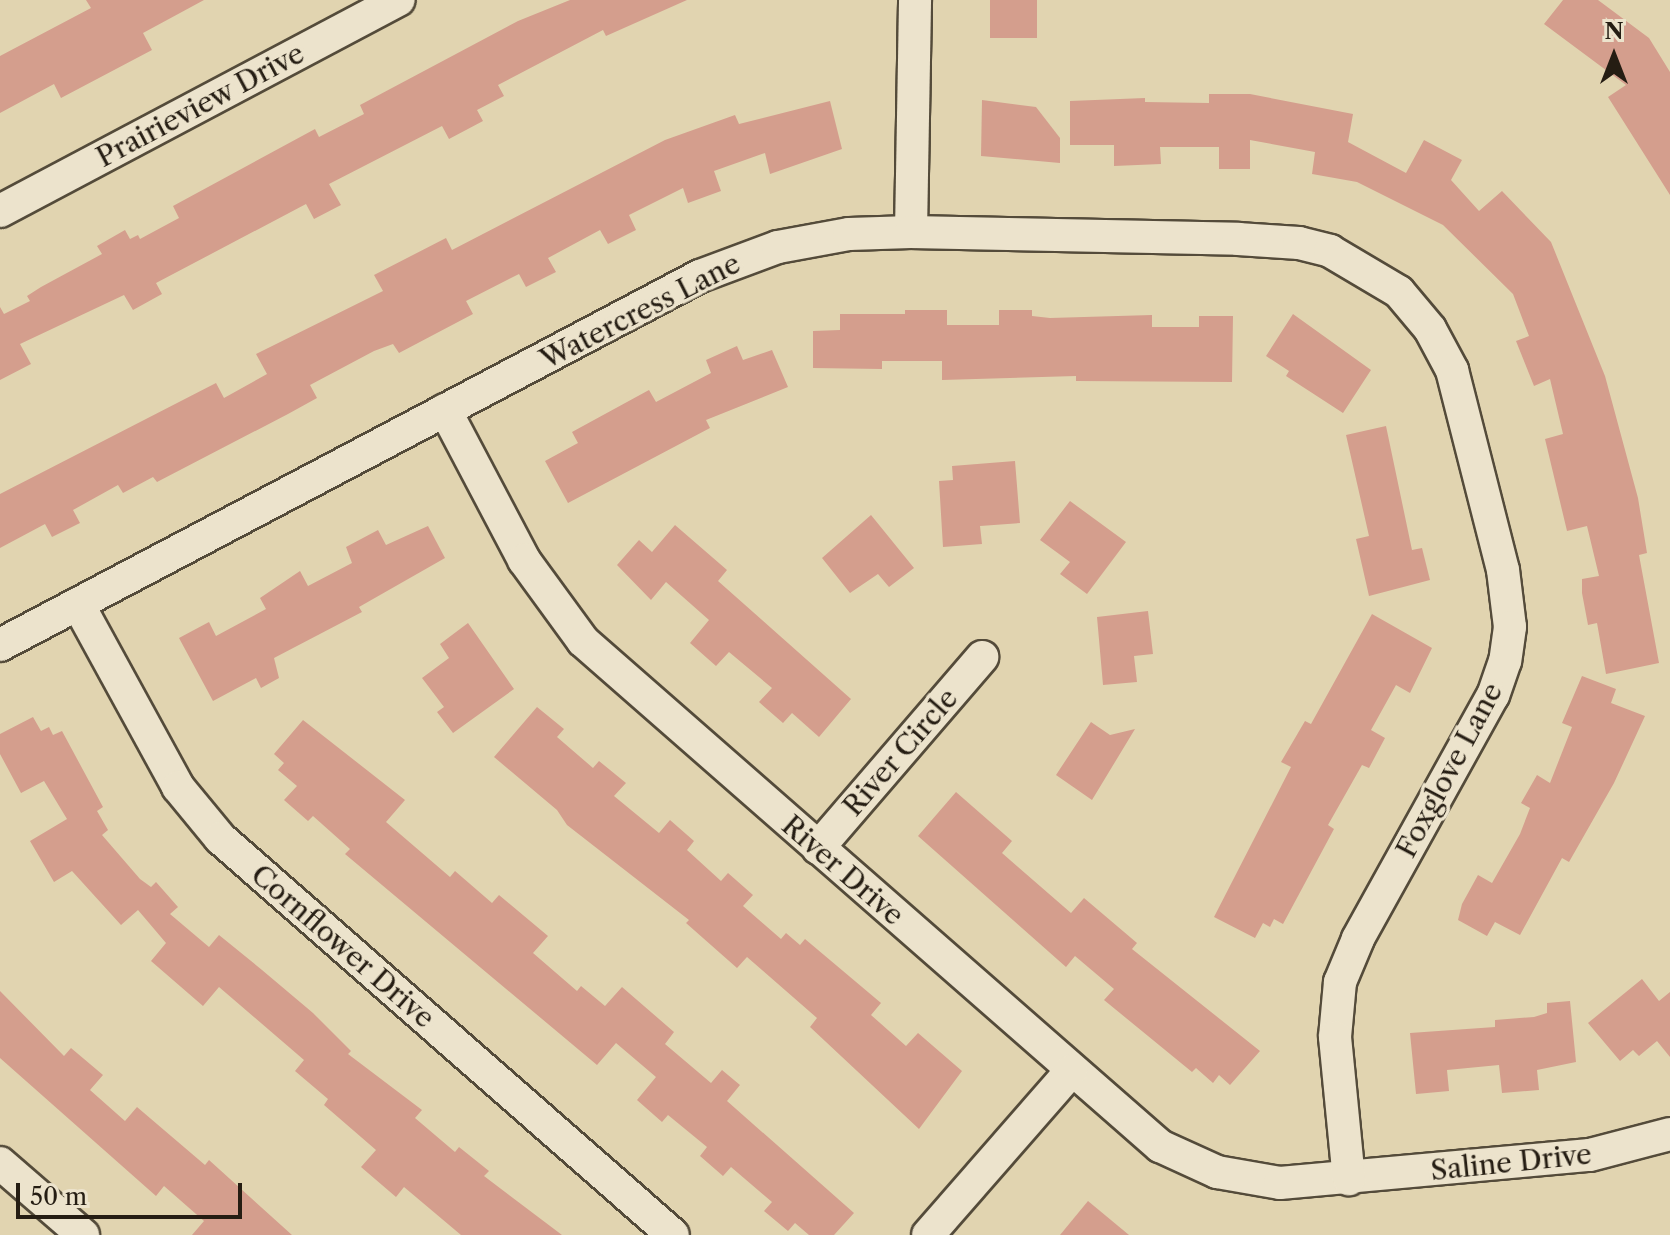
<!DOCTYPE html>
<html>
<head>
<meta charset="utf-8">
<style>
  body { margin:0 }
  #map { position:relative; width:1670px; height:1235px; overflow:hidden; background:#e1d4b0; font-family:"Libre Caslon Text",serif }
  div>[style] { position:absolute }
  .building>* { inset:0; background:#d49e8d }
  .roads { filter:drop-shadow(2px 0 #544b3a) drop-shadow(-2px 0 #544b3a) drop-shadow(0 2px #544b3a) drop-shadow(0 -2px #544b3a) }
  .minor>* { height:32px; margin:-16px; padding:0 16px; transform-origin:16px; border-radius:16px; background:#ece3cc }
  span { translate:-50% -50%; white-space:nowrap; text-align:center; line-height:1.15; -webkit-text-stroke:7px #ece3cc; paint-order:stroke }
  .street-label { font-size:28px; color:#251d13 }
  .north { position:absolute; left:1574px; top:16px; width:80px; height:80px; -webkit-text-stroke:6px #ece3cc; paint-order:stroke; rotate:0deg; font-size:22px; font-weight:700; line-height:32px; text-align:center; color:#251d13 }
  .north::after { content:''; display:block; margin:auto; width:28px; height:36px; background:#251d13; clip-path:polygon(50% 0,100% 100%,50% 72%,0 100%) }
  .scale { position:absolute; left:16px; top:1183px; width:226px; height:36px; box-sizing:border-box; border:4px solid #251d13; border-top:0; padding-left:10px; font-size:24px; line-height:28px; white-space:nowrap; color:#251d13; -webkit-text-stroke:6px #ece3cc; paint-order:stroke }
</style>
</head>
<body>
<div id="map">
  <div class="building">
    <div style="clip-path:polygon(86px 0,204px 0,143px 33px,152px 50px,61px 98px,54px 84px,0 113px,0 56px,91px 8px)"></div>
    <div style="clip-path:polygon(570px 0,687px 0,606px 36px,603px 30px,498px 85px,504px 96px,477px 110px,483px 121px,449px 139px,442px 126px,329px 184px,341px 205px,314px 219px,306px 204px,156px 283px,162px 294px,133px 310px,124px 295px,20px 344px,31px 364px,0 380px,0 307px,4px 314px,30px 301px,27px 296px,41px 287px,102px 254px,97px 246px,125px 230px,130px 239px,138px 235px,140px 239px,179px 218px,173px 206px,315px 129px,319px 137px,364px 114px,360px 105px,518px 21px)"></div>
    <div style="clip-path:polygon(990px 0,1037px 0,1037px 38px,990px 38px)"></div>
    <div style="clip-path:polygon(1563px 0,1598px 0,1649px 38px,1670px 72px,1670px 195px,1608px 97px,1626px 85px,1544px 24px)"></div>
    <div style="clip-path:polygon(1209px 94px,1250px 94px,1353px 114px,1348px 142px,1406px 173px,1424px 140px,1462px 160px,1451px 180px,1479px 211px,1502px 191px,1551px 242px,1605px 376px,1638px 498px,1647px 553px,1639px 555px,1659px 663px,1606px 674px,1597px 623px,1588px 625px,1582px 593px,1582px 579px,1599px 576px,1587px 526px,1567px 531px,1545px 439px,1563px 434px,1550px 379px,1534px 386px,1516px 341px,1529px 336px,1513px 294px,1443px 225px,1357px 182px,1312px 174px,1315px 152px,1250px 140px,1250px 169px,1219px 169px,1219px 147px,1160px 147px,1161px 164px,1114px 166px,1114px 145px,1070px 145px,1070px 101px,1145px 98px,1145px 102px,1209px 103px)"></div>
    <div style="clip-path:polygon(982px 100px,1036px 107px,1060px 138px,1060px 163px,981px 156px)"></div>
    <div style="clip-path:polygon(830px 101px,842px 149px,770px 174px,765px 153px,714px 171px,721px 191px,688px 203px,683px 188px,629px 215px,636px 230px,608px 244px,600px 230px,548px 258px,556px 272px,526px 287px,519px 274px,466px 301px,473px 314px,399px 353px,393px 344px,374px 351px,310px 385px,317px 398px,288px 414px,157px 482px,153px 477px,123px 493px,118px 485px,73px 510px,80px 523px,52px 537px,45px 524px,0 548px,0 494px,216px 383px,224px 398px,267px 374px,256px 354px,383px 291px,374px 275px,446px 238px,452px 250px,665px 140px,735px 115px,739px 124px)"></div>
    <div style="clip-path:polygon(905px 310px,947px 310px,947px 325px,999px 325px,999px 310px,1032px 310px,1032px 316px,1050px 318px,1152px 315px,1152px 327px,1199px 327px,1199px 316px,1233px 316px,1232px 382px,1076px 381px,1076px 376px,942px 380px,942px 361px,882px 361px,882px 369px,813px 368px,813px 331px,840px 330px,840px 314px,905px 314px)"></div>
    <div style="clip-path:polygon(1293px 314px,1371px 370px,1343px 413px,1286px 376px,1289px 371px,1266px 356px)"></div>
    <div style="clip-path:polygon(737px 346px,743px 360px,772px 350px,788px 387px,706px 420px,710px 428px,568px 503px,545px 461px,578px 443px,572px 432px,649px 390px,656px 402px,711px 373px,706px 360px)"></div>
    <div style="clip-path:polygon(1386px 426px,1412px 550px,1422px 548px,1430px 580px,1369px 596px,1356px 539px,1369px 536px,1346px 435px)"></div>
    <div style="clip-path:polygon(1015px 461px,1020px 523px,980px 526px,982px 544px,943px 547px,939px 481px,953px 480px,952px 466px)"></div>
    <div style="clip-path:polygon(1070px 501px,1126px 542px,1087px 594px,1060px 574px,1070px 562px,1040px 540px)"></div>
    <div style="clip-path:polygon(871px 515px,914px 568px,889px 587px,878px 574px,850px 593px,822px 558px)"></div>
    <div style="clip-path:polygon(675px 525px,727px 570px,718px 581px,851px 699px,819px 737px,792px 713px,783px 723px,759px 702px,772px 688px,729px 652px,716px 666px,690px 643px,709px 620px,666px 582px,651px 600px,617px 565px,639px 540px,652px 552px)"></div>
    <div style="clip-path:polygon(428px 526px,445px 558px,359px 607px,362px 612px,274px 658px,279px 678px,261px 688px,256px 678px,213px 701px,179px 638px,209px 622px,216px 636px,266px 609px,260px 598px,300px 571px,308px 586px,352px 563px,346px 547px,378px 530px,386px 545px)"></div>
    <div style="clip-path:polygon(1148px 611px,1153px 654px,1134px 656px,1137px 682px,1103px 685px,1097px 617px)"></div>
    <div style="clip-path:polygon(1372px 614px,1432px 648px,1410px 693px,1396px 685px,1371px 730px,1385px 738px,1369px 768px,1362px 765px,1328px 825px,1334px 829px,1283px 924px,1274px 919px,1270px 927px,1263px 923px,1255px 938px,1214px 917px,1291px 767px,1281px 762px,1305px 721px,1311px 724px)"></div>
    <div style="clip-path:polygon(468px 623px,514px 689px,453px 733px,437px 712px,444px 707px,422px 678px,449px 658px,440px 644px)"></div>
    <div style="clip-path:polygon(1582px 676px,1616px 689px,1611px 703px,1645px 716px,1614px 783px,1569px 862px,1562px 858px,1520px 935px,1495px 922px,1487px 936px,1458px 920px,1462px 904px,1478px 875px,1492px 883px,1520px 834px,1530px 808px,1521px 803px,1537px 775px,1550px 783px,1572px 727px,1562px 723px)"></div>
    <div style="clip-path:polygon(537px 707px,564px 729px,557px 737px,593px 768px,599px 761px,626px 783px,614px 796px,659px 833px,670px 820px,694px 841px,687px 850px,721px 881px,728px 873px,753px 895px,743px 906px,781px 939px,786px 933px,800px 945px,805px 939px,881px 1003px,871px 1015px,906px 1046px,918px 1033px,962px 1071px,919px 1129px,810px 1027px,817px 1018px,747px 957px,737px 968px,686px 923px,689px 920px,567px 825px,557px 810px,494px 757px)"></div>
    <div style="clip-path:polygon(33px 717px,41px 731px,49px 727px,53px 735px,62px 731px,103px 807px,97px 811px,108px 830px,102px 835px,140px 879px,151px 887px,156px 882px,178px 907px,170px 914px,209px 947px,219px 935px,262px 970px,313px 1013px,351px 1051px,348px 1054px,422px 1110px,415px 1118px,455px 1152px,459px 1147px,489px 1171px,484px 1176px,562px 1235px,461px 1235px,404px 1187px,396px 1197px,361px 1167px,376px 1150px,324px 1105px,328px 1099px,295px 1071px,304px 1060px,219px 987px,203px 1006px,151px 961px,166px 943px,138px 910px,121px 925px,72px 871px,54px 882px,30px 841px,67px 819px,44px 781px,21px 793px,0 754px,0 734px)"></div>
    <div style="clip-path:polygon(303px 720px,405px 800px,386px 822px,450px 877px,455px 871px,492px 903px,499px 895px,548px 936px,533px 953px,577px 991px,581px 986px,605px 1006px,622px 987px,674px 1032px,665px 1044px,711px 1083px,722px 1070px,740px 1085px,727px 1101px,854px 1213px,834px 1235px,809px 1235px,795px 1223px,788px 1231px,764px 1211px,772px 1202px,731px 1167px,723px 1176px,700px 1156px,707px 1147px,668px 1115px,662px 1122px,637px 1100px,656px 1077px,616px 1043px,597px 1065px,345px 854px,350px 849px,313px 816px,308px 821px,284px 800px,297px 786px,278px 770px,284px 763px,274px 754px)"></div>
    <div style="clip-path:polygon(1091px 722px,1110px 735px,1135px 729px,1092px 800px,1056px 775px)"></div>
    <div style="clip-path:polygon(956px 792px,1012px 841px,1002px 853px,1071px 913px,1084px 898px,1137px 943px,1132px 949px,1260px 1051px,1230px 1085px,1219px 1075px,1213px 1083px,1196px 1068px,1192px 1072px,1104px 1000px,1114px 989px,1075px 956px,1066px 967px,918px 836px)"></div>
    <div style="clip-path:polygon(1642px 979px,1659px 1001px,1670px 992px,1670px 1057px,1657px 1041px,1639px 1056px,1633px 1050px,1620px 1061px,1588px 1023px)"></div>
    <div style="clip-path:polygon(0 991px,64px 1056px,71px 1048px,103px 1075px,90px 1090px,125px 1121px,137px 1107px,205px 1165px,209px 1160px,292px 1235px,192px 1235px,204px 1221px,164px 1186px,156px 1196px,0 1058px)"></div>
    <div style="clip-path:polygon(1570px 1001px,1576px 1062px,1537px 1070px,1539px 1090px,1502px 1093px,1499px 1065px,1447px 1070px,1449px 1091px,1416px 1094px,1410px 1033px,1495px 1027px,1495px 1020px,1534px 1017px,1547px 1013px,1547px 1003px)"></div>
    <div style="clip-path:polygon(1088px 1201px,1129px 1235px,1060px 1235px)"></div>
  </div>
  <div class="roads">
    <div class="minor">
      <div style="left:0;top:211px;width:451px;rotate:-27.9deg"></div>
      <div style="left:911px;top:232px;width:232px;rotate:-89deg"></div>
      <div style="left:445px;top:410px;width:170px;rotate:62.2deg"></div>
      <div style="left:524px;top:560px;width:100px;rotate:53.9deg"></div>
      <div style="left:583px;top:641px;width:767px;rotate:41.19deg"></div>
      <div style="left:1160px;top:1146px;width:63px;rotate:24.5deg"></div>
      <div style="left:1217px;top:1172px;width:64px;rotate:9.9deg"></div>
      <div style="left:1280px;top:1183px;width:311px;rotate:-5.2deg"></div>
      <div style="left:1590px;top:1155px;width:83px;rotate:-14.7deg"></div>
      <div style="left:78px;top:604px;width:209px;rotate:61.3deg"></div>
      <div style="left:178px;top:787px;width:66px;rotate:50.5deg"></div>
      <div style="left:220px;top:838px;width:602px;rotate:41.23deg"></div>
      <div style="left:0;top:645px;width:791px;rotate:-27.8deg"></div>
      <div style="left:700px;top:276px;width:83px;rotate:-20.4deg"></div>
      <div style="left:778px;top:247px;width:72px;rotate:-10.4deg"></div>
      <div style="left:849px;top:234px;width:62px;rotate:-1.8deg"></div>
      <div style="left:911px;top:232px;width:327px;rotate:1.2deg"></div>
      <div style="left:1238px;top:239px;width:61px;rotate:3.8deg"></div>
      <div style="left:1299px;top:243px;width:32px;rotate:14deg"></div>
      <div style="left:1330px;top:251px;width:80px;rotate:30.7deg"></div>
      <div style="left:1399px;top:292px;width:48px;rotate:50deg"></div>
      <div style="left:1430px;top:329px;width:47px;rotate:61.8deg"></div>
      <div style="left:1452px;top:370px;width:206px;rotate:75.7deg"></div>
      <div style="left:1503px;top:570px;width:57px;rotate:83deg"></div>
      <div style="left:1510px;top:627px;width:34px;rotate:98deg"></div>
      <div style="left:1505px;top:661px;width:36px;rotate:109deg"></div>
      <div style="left:1493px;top:695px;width:279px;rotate:119deg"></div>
      <div style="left:1358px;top:939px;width:47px;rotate:112.7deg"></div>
      <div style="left:1340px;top:982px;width:55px;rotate:95.2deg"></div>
      <div style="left:1335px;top:1037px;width:143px;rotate:84.4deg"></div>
      <div style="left:818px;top:848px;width:252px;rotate:-49.3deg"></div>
      <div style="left:0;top:1163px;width:110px;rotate:40.9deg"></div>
      <div style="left:928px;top:1235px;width:218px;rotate:-48.9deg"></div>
    </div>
  </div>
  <div class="street-label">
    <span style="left:200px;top:105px;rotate:-28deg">Prairieview Drive</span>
    <span style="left:640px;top:311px;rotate:-27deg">Watercress Lane</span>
    <span style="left:900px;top:752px;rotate:-49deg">River Circle</span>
    <span style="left:1449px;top:770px;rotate:-62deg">Foxglove Lane</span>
    <span style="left:843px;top:870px;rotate:41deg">River Drive</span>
    <span style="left:343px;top:946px;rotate:41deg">Cornflower Drive</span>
    <span style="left:1511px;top:1162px;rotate:-6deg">Saline Drive</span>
  </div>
  <div class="north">N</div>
  <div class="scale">50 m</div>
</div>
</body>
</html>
